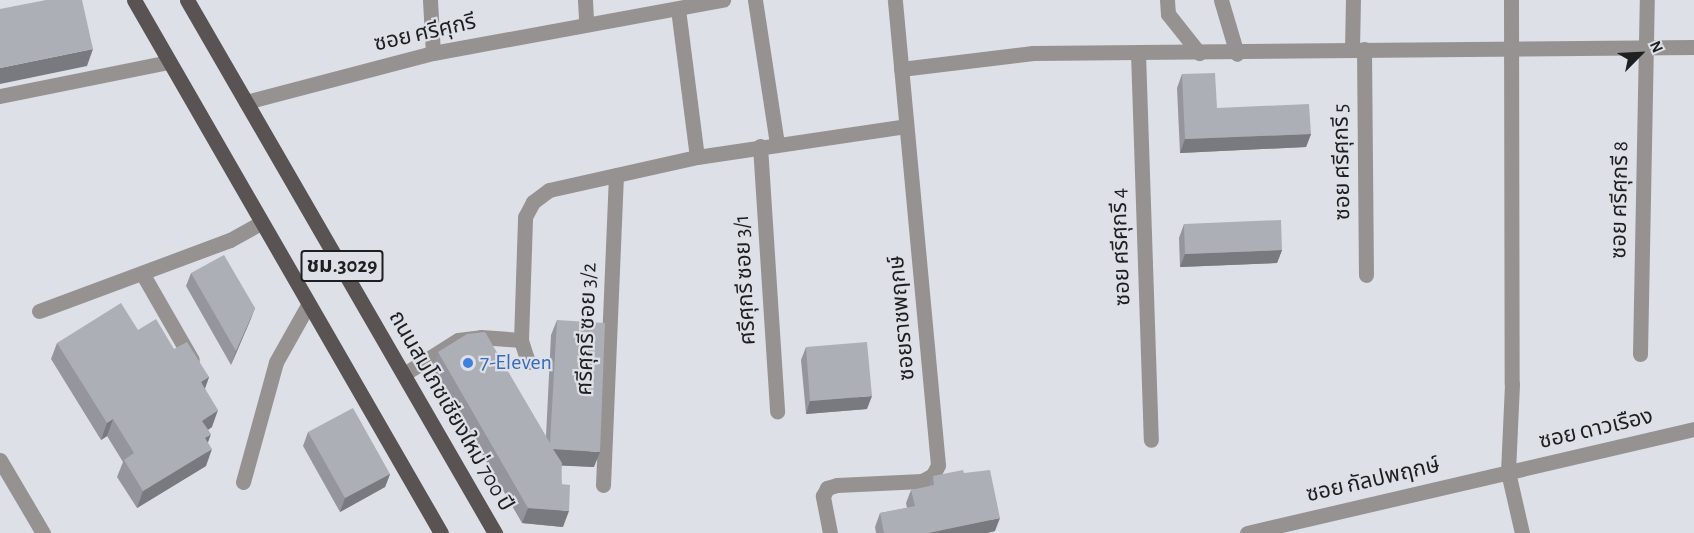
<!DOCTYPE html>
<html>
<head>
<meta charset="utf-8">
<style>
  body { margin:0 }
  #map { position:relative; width:1694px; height:533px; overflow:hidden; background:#dee0e7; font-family:"Alegreya Sans","Noto Sans Thai",sans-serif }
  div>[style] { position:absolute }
  .minor>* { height:15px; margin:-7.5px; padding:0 7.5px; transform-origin:7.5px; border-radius:7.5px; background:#969292 }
  .major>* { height:15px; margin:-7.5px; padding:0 7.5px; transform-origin:7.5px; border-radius:7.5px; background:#595353 }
  .wall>* { inset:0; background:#95969d }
  .shaded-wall>* { inset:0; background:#797a7f }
  .building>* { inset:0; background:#adafb6 }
  .dots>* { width:16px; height:16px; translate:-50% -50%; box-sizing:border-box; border:3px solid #dee0e7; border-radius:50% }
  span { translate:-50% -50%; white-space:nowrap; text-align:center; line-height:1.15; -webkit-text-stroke:4.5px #dee0e7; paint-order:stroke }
  .shield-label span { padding:2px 4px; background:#dee0e7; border:2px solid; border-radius:4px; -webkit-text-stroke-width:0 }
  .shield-label { font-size:21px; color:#1e1f21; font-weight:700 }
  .street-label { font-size:22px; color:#1e1f21 }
  .shop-label { font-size:22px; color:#366cbe }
  .left { translate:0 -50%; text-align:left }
  .north { position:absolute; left:1610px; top:24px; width:60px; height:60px; -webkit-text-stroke:4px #dee0e7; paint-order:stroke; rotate:66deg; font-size:16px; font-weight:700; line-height:24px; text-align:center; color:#1e1f21 }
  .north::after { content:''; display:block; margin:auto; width:21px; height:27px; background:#1e1f21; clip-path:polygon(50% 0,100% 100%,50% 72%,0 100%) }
</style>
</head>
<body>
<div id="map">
  <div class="minor">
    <div style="left:430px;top:0;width:53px;rotate:86.8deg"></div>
    <div style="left:585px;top:0;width:22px;rotate:87deg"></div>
    <div style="left:755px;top:0;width:145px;rotate:81.3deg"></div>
    <div style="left:1167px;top:0;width:14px;rotate:86deg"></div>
    <div style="left:1168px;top:14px;width:50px;rotate:51.5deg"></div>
    <div style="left:1221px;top:0;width:56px;rotate:73.5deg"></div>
    <div style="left:1511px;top:0;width:384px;rotate:89.9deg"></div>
    <div style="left:1512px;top:384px;width:88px;rotate:92.6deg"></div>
    <div style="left:1508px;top:472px;width:63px;rotate:77.1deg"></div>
    <div style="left:678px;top:9px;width:149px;rotate:82.7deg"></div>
    <div style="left:1364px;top:49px;width:226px;rotate:89.5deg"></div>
    <div style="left:1352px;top:50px;width:50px;rotate:-88.9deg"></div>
    <div style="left:1138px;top:53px;width:387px;rotate:88.1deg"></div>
    <div style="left:901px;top:69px;width:133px;rotate:-6.9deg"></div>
    <div style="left:1033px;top:53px;width:661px;rotate:-0.52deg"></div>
    <div style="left:0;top:96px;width:172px;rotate:-11.4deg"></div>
    <div style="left:246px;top:102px;width:193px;rotate:-14.7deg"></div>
    <div style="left:433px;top:53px;width:295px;rotate:-10.4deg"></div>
    <div style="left:760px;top:146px;width:266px;rotate:86.3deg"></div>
    <div style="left:142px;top:273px;width:100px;rotate:60.1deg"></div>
    <div style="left:39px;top:311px;width:204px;rotate:-20.4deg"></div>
    <div style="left:230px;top:240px;width:35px;rotate:-29deg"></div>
    <div style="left:1640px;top:354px;width:354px;rotate:-88.9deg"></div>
    <div style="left:528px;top:362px;width:23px;rotate:-108deg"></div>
    <div style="left:521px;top:340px;width:123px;rotate:-88.1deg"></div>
    <div style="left:525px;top:217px;width:17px;rotate:-62deg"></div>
    <div style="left:533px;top:202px;width:20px;rotate:-37deg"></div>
    <div style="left:549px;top:190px;width:152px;rotate:-12.6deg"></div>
    <div style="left:697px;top:157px;width:211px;rotate:-8.4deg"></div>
    <div style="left:404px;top:374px;width:64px;rotate:-32.2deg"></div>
    <div style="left:458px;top:340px;width:23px;rotate:-7deg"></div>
    <div style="left:481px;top:337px;width:40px;rotate:4.3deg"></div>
    <div style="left:0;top:460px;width:85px;rotate:59.5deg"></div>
    <div style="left:243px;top:482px;width:124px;rotate:-74.6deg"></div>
    <div style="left:276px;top:362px;width:65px;rotate:-60.7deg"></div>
    <div style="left:603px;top:485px;width:310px;rotate:-87.6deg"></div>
    <div style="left:830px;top:533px;width:38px;rotate:-101deg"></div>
    <div style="left:823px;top:496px;width:9px;rotate:-63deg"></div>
    <div style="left:827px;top:488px;width:10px;rotate:-17deg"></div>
    <div style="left:837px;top:485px;width:85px;rotate:-2.7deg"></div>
    <div style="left:922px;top:481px;width:13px;rotate:-29deg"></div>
    <div style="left:933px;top:475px;width:11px;rotate:-63deg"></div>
    <div style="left:938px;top:465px;width:467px;rotate:-95.3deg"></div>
    <div style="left:1247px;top:533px;width:459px;rotate:-13.1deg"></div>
  </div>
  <div class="major">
    <div style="left:134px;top:0;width:615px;rotate:60.06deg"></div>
    <div style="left:187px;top:0;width:616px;rotate:59.98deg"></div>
  </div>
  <div class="wall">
    <div style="clip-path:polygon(1182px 74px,1217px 108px,1311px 134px,1306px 147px,1180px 153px,1177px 88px)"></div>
    <div style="clip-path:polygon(1184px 224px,1282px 250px,1277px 263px,1180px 267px,1179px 238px)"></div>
    <div style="clip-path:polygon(191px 273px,255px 308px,231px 365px,186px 286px)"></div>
    <div style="clip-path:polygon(557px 320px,594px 467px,561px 465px,563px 527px,522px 523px,432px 368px,438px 352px,546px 436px,551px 335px)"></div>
    <div style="clip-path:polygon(138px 330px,174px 349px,209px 377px,205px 388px,212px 427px,208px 430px,206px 466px,137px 508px,117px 477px,123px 462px,107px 436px,101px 440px,51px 359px,57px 343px)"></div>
    <div style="clip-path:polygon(806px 347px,867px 409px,806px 414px,801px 360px)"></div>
    <div style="clip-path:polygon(308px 432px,390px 474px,385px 487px,340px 512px,303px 446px)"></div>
    <div style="clip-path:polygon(964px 473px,995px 531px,987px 533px,876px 533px,875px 527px,880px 513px,907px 508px,906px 503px,911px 490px,929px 486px,933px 476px)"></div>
  </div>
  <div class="shaded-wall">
    <div style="clip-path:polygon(93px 49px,87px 66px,0 84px,0 68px)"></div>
    <div style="clip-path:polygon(1311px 134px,1306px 147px,1180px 153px,1185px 139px)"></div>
    <div style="clip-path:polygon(1282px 250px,1277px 263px,1180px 267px,1185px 254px)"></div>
    <div style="clip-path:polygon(255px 308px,250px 321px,231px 365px,236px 351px)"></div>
    <div style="clip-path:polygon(209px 377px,203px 394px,201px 382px)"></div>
    <div style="clip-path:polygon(872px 396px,867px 409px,806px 414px,810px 401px)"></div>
    <div style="clip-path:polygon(218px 410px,212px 427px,196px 437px,202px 421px)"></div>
    <div style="clip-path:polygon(113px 419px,107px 436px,101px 440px,107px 423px)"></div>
    <div style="clip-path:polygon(211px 434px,205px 451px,205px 438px)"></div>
    <div style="clip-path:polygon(212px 449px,206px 466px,137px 508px,143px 491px)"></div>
    <div style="clip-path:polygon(553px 449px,600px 452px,594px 467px,548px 465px)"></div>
    <div style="clip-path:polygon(390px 474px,385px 487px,340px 512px,345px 498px)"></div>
    <div style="clip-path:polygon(528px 508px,569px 511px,563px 527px,522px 523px)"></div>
    <div style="clip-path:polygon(1000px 518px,995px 531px,987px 533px,928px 533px)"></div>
  </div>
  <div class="building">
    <div style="clip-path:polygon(46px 0,82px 0,93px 49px,0 68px,0 9px)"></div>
    <div style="clip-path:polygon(1215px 73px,1217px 108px,1309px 104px,1311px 134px,1185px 139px,1182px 74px)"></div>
    <div style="clip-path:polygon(1281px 220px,1282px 250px,1185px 254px,1184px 224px)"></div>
    <div style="clip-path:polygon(224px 255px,255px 308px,236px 351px,191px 273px)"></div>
    <div style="clip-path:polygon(121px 303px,138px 330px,156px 319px,174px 349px,187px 342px,209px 377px,201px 382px,218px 410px,202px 421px,211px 434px,205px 438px,212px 449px,143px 491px,124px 460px,134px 453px,113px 419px,107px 423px,57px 343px)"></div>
    <div style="clip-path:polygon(557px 320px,605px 323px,600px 452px,553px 449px,562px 463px,561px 484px,570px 485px,569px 511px,528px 508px,438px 352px,467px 334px,485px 332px,550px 443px)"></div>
    <div style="clip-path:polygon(867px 342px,872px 396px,810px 401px,806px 347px)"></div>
    <div style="clip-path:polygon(353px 408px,390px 474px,345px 498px,308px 432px)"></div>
    <div style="clip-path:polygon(963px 470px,964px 473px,990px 470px,1000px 518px,928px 533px,884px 533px,880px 513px,915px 506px,911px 490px,934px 485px,933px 476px)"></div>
  </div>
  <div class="dots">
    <div style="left:468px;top:363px;background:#3f7fe0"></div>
  </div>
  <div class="shield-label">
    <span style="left:342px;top:266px">ชม.3029</span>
  </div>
  <div class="street-label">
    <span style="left:425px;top:33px;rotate:-13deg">ซอย ศรีศุกรี</span>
    <span style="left:1342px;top:162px;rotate:-91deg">ซอย ศรีศุกรี 5</span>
    <span style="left:1620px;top:200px;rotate:-89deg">ซอย ศรีศุกรี 8</span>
    <span style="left:1121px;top:247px;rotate:-92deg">ซอย ศรีศุกรี 4</span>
    <span style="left:745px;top:280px;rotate:-93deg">ศรีศุกรี ซอย 3/1</span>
    <span style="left:902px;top:318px;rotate:-95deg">ซอยราชพฤกษ์</span>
    <span style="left:587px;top:329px;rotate:-88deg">ศรีศุกรี ซอย 3/2</span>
    <span style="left:451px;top:411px;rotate:60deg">ถนนสมโภชเชียงใหม่ 700 ปี</span>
    <span style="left:1596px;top:429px;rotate:-13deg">ซอย ดาวเรือง</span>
    <span style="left:1373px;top:480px;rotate:-13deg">ซอย กัลปพฤกษ์</span>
  </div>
  <div class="shop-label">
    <span class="left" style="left:480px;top:363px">7-Eleven</span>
  </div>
  <div class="north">N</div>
</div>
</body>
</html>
